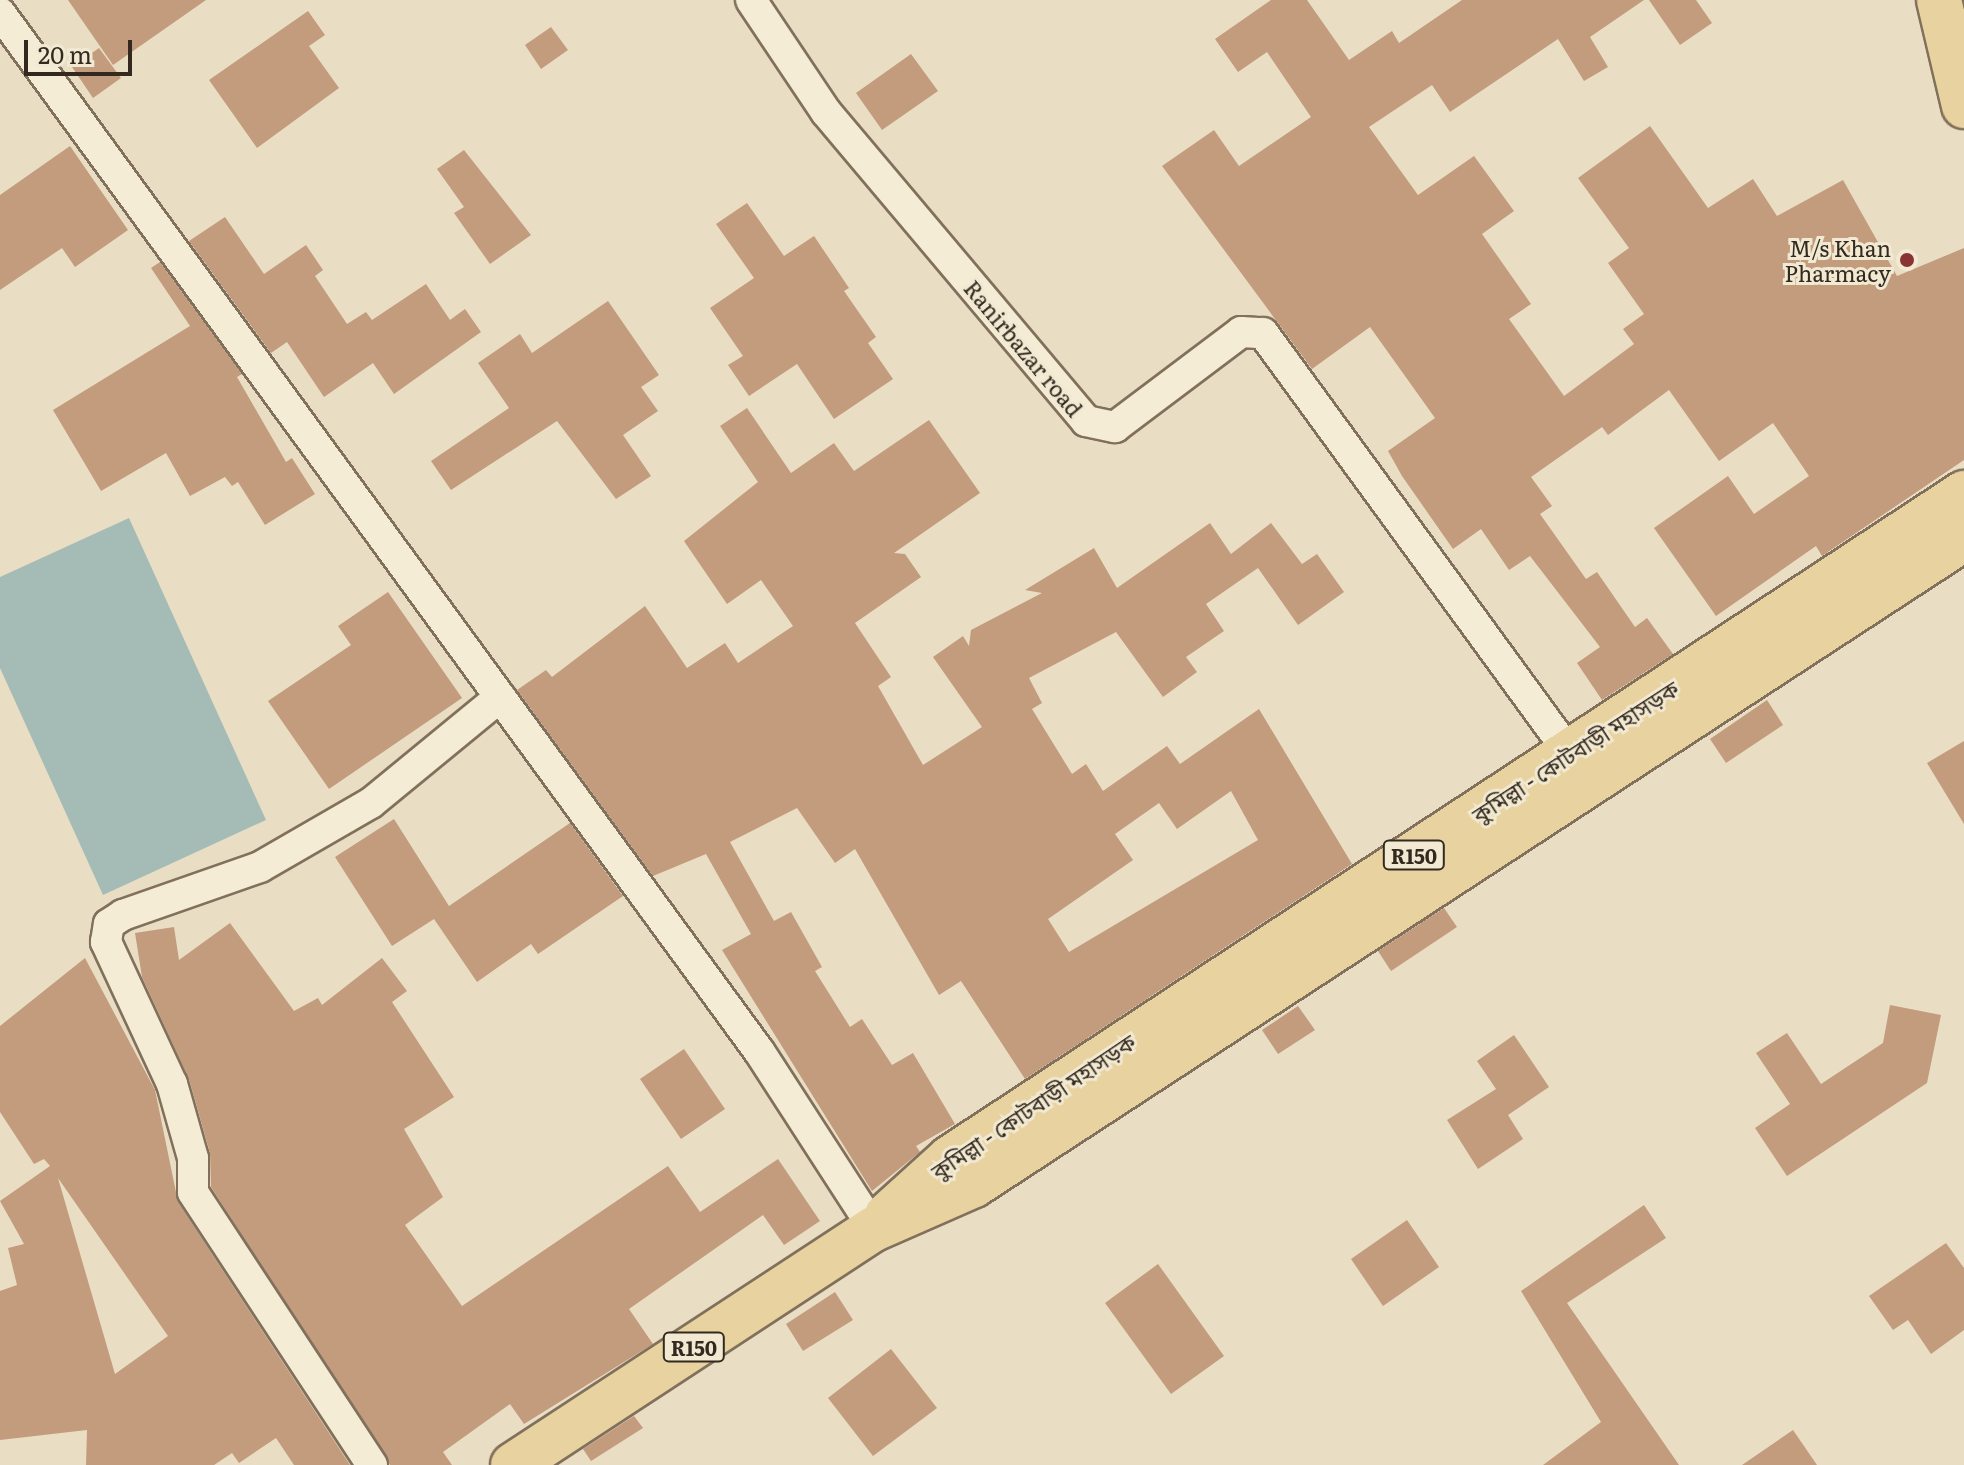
<!DOCTYPE html>
<html>
<head>
<meta charset="utf-8">
<style>
  body { margin:0 }
  #map { position:relative; width:1964px; height:1465px; overflow:hidden; background:#e9dec4; font-family:Literata,"Noto Sans Bengali",serif }
  div>[style] { position:absolute }
  .water>* { inset:0; background:#a5bcb6 }
  .building>* { inset:0; background:#c39b7d }
  .roads { filter:drop-shadow(2px 0 #81705c) drop-shadow(-2px 0 #81705c) drop-shadow(0 2px #81705c) drop-shadow(0 -2px #81705c) }
  .street>* { height:30px; margin:-15px; padding:0 15px; transform-origin:15px; border-radius:15px; background:#f5ecd6 }
  .primary>* { height:44px; margin:-22px; padding:0 22px; transform-origin:22px; border-radius:22px; background:#e8d29f }
  .dots>* { width:22px; height:22px; translate:-50% -50%; box-sizing:border-box; border:4px solid #f1e9d2; border-radius:50% }
  span { translate:-50% -50%; white-space:nowrap; text-align:center; line-height:1.15; -webkit-text-stroke:6px #f1e9d2; paint-order:stroke }
  .shield-label span { padding:2px 6px; background:#f1e9d2; border:2px solid; border-radius:6px; -webkit-text-stroke-width:0 }
  .shield-label { font-size:20px; color:#33291f; font-weight:700 }
  .poi-label { font-size:22px; color:#33291f }
  .right { translate:-100% -50%; text-align:right }
  .street-label { font-size:22px; color:#33291f }
  .scale { position:absolute; left:24px; top:40px; width:108px; height:36px; box-sizing:border-box; border:4px solid #33291f; border-top:0; padding-left:10px; font-size:24px; line-height:28px; white-space:nowrap; color:#33291f; -webkit-text-stroke:6px #f1e9d2; paint-order:stroke }
</style>
</head>
<body>
<div id="map">
  <div class="water">
    <div style="clip-path:polygon(129px 518px,266px 820px,103px 895px,0 668px,0 577px)"></div>
  </div>
  <div class="building">
    <div style="clip-path:polygon(68px 0,206px 0,113px 65px)"></div>
    <div style="clip-path:polygon(1271px 0,1307px 0,1349px 60px,1392px 31px,1399px 43px,1462px 0,1644px 0,1590px 37px,1608px 67px,1584px 81px,1558px 39px,1450px 112px,1432px 85px,1369px 127px,1418px 195px,1474px 156px,1514px 211px,1482px 234px,1531px 304px,1509px 319px,1564px 396px,1634px 344px,1623px 329px,1644px 314px,1608px 263px,1629px 248px,1578px 178px,1650px 126px,1708px 208px,1753px 179px,1777px 216px,1843px 180px,1897px 276px,1964px 248px,1964px 460px,1822px 556px,1816px 546px,1716px 616px,1654px 528px,1728px 476px,1754px 514px,1809px 476px,1773px 423px,1719px 461px,1669px 390px,1608px 435px,1602px 427px,1531px 477px,1552px 506px,1540px 514px,1586px 579px,1597px 572px,1635px 627px,1647px 618px,1673px 654px,1602px 700px,1577px 663px,1600px 647px,1530px 556px,1509px 570px,1481px 529px,1453px 549px,1402px 476px,1388px 451px,1435px 418px,1370px 327px,1312px 369px,1162px 166px,1214px 130px,1239px 166px,1311px 117px,1267px 52px,1238px 72px,1215px 39px)"></div>
    <div style="clip-path:polygon(1649px 0,1696px 0,1712px 23px,1680px 45px)"></div>
    <div style="clip-path:polygon(308px 11px,325px 35px,309px 46px,339px 88px,257px 148px,209px 80px)"></div>
    <div style="clip-path:polygon(551px 27px,568px 50px,541px 69px,525px 45px)"></div>
    <div style="clip-path:polygon(99px 48px,121px 78px,93px 98px,72px 67px)"></div>
    <div style="clip-path:polygon(911px 54px,938px 91px,882px 130px,856px 93px)"></div>
    <div style="clip-path:polygon(70px 146px,128px 230px,75px 267px,62px 248px,0 290px,0 195px)"></div>
    <div style="clip-path:polygon(464px 150px,531px 235px,490px 264px,454px 213px,464px 207px,437px 169px)"></div>
    <div style="clip-path:polygon(747px 203px,784px 256px,814px 236px,849px 288px,844px 291px,876px 337px,868px 343px,893px 379px,834px 419px,797px 364px,749px 396px,728px 365px,743px 356px,710px 308px,754px 278px,716px 224px)"></div>
    <div style="clip-path:polygon(225px 217px,264px 274px,306px 245px,323px 270px,315px 276px,347px 324px,366px 312px,372px 320px,426px 284px,450px 320px,465px 309px,481px 332px,394px 394px,373px 363px,324px 397px,287px 342px,271px 353px,189px 241px)"></div>
    <div style="clip-path:polygon(160px 262px,242px 374px,237px 377px,286px 462px,292px 458px,315px 494px,265px 525px,238px 482px,232px 486px,225px 477px,190px 496px,166px 453px,101px 491px,53px 410px,190px 326px,151px 268px)"></div>
    <div style="clip-path:polygon(608px 301px,659px 375px,641px 387px,658px 411px,623px 435px,651px 476px,616px 499px,557px 421px,451px 490px,431px 461px,509px 408px,478px 363px,520px 334px,532px 353px)"></div>
    <div style="clip-path:polygon(evenodd,747px 408px,791px 473px,834px 443px,854px 471px,929px 420px,980px 493px,894px 553px,905px 554px,921px 577px,855px 623px,891px 677px,878px 686px,923px 765px,982px 727px,933px 657px,963px 636px,969px 646px,971px 630px,1042px 593px,1025px 590px,1094px 548px,1117px 588px,1210px 523px,1231px 554px,1271px 523px,1302px 564px,1317px 554px,1344px 592px,1298px 625px,1258px 568px,1206px 604px,1224px 631px,1186px 657px,1197px 672px,1163px 697px,1116px 632px,1029px 678px,1042px 703px,1032px 709px,1072px 774px,1086px 764px,1103px 791px,1167px 746px,1180px 764px,1259px 709px,1352px 864px,1025px 1079px,961px 981px,939px 995px,855px 849px,835px 863px,797px 808px,730px 842px,774px 921px,791px 912px,822px 967px,815px 971px,850px 1027px,862px 1019px,892px 1065px,913px 1053px,955px 1124px,916px 1146px,920px 1152px,872px 1191px,722px 950px,751px 934px,706px 854px,653px 876px,517px 690px,546px 670px,552px 677px,645px 606px,687px 668px,725px 643px,738px 663px,793px 626px,761px 580px,727px 604px,684px 541px,758px 482px,720px 426px,747px 408px,1231px 791px,1258px 840px,1069px 952px,1048px 919px,1133px 860px,1115px 834px,1159px 803px,1177px 829px,1231px 791px)"></div>
    <div style="clip-path:polygon(388px 592px,462px 698px,329px 789px,268px 701px,351px 645px,338px 626px)"></div>
    <div style="clip-path:polygon(1767px 700px,1783px 725px,1726px 763px,1710px 739px)"></div>
    <div style="clip-path:polygon(1964px 741px,1964px 824px,1927px 763px)"></div>
    <div style="clip-path:polygon(394px 819px,449px 906px,570px 823px,623px 896px,538px 954px,531px 944px,477px 982px,434px 919px,392px 946px,335px 857px)"></div>
    <div style="clip-path:polygon(1444px 908px,1457px 927px,1391px 971px,1378px 951px)"></div>
    <div style="clip-path:polygon(230px 923px,294px 1011px,318px 998px,322px 1005px,382px 958px,407px 991px,392px 1002px,454px 1097px,404px 1129px,443px 1197px,405px 1225px,462px 1306px,668px 1166px,700px 1212px,778px 1159px,820px 1221px,784px 1245px,763px 1215px,629px 1309px,653px 1344px,524px 1424px,510px 1404px,443px 1452px,452px 1465px,390px 1465px,211px 1187px,210px 1153px,189px 1079px,142px 977px,135px 933px,174px 927px,179px 960px)"></div>
    <div style="clip-path:polygon(evenodd,85px 958px,155px 1090px,178px 1202px,350px 1465px,294px 1465px,276px 1438px,239px 1463px,232px 1453px,214px 1465px,86px 1465px,87px 1430px,0 1440px,0 1291px,17px 1285px,8px 1248px,24px 1244px,0 1201px,50px 1166px,44px 1159px,34px 1164px,0 1112px,0 1026px,85px 958px,58px 1178px,168px 1336px,115px 1374px,58px 1178px)"></div>
    <div style="clip-path:polygon(1890px 1005px,1941px 1015px,1927px 1083px,1787px 1176px,1755px 1128px,1790px 1104px,1756px 1053px,1787px 1033px,1821px 1084px,1883px 1043px)"></div>
    <div style="clip-path:polygon(1298px 1006px,1315px 1030px,1278px 1054px,1262px 1030px)"></div>
    <div style="clip-path:polygon(1514px 1035px,1549px 1087px,1508px 1115px,1523px 1139px,1478px 1169px,1447px 1120px,1496px 1089px,1477px 1061px)"></div>
    <div style="clip-path:polygon(684px 1049px,725px 1109px,681px 1139px,640px 1079px)"></div>
    <div style="clip-path:polygon(1644px 1205px,1666px 1238px,1567px 1303px,1679px 1465px,1543px 1465px,1601px 1422px,1521px 1291px)"></div>
    <div style="clip-path:polygon(1407px 1220px,1439px 1267px,1383px 1306px,1351px 1259px)"></div>
    <div style="clip-path:polygon(1946px 1243px,1964px 1268px,1964px 1330px,1931px 1354px,1908px 1320px,1893px 1330px,1869px 1296px)"></div>
    <div style="clip-path:polygon(1158px 1264px,1224px 1356px,1171px 1394px,1105px 1303px)"></div>
    <div style="clip-path:polygon(835px 1292px,853px 1320px,803px 1351px,786px 1324px)"></div>
    <div style="clip-path:polygon(891px 1349px,937px 1408px,873px 1456px,828px 1398px)"></div>
    <div style="clip-path:polygon(634px 1416px,643px 1428px,591px 1461px,583px 1449px)"></div>
    <div style="clip-path:polygon(1793px 1430px,1817px 1465px,1742px 1465px)"></div>
  </div>
  <div class="roads">
    <div class="street">
      <div style="left:751px;top:0;width:135px;rotate:56.2deg"></div>
      <div style="left:826px;top:112px;width:404px;rotate:49.9deg"></div>
      <div style="left:1086px;top:421px;width:30px;rotate:12deg"></div>
      <div style="left:1115px;top:427px;width:158px;rotate:-37deg"></div>
      <div style="left:1241px;top:332px;width:22px;rotate:3deg"></div>
      <div style="left:1263px;top:333px;width:522px;rotate:53.88deg"></div>
      <div style="left:0;top:13px;width:1286px;rotate:53.83deg"></div>
      <div style="left:759px;top:1051px;width:212px;rotate:57.1deg"></div>
      <div style="left:372px;top:1465px;width:326px;rotate:-123.3deg"></div>
      <div style="left:193px;top:1192px;width:34px;rotate:-90deg"></div>
      <div style="left:193px;top:1158px;width:77px;rotate:-105.8deg"></div>
      <div style="left:172px;top:1084px;width:157px;rotate:-114.9deg"></div>
      <div style="left:106px;top:942px;width:18px;rotate:-81deg"></div>
      <div style="left:109px;top:924px;width:17px;rotate:-33deg"></div>
      <div style="left:123px;top:915px;width:145px;rotate:-19.3deg"></div>
      <div style="left:260px;top:867px;width:128px;rotate:-30deg"></div>
      <div style="left:371px;top:803px;width:167px;rotate:-39.4deg"></div>
    </div>
    <div class="primary">
      <div style="left:1939px;top:0;width:109px;rotate:76.7deg"></div>
      <div style="left:887px;top:1215px;width:85px;rotate:-42.1deg"></div>
      <div style="left:950px;top:1158px;width:1213px;rotate:-33.26deg"></div>
      <div style="left:513px;top:1465px;width:431px;rotate:-33.2deg"></div>
      <div style="left:874px;top:1229px;width:109px;rotate:-23.7deg"></div>
      <div style="left:974px;top:1185px;width:1182px;rotate:-33.13deg"></div>
    </div>
  </div>
  <div class="dots">
    <div style="left:1907px;top:260px;background:#8a3333"></div>
  </div>
  <div class="shield-label">
    <span style="left:1414px;top:855px">R150</span>
    <span style="left:694px;top:1347px">R150</span>
  </div>
  <div class="poi-label">
    <span class="right" style="left:1891px;top:260px">M/s Khan<br>Pharmacy</span>
  </div>
  <div class="street-label">
    <span style="left:1024px;top:348px;rotate:50deg">Ranirbazar road</span>
    <span style="left:1575px;top:751px;rotate:-33deg">কুমিল্লা - কোটবাড়ী মহাসড়ক</span>
    <span style="left:1033px;top:1106px;rotate:-34deg">কুমিল্লা - কোটবাড়ী মহাসড়ক</span>
  </div>
  <div class="scale">20 m</div>
</div>
</body>
</html>
